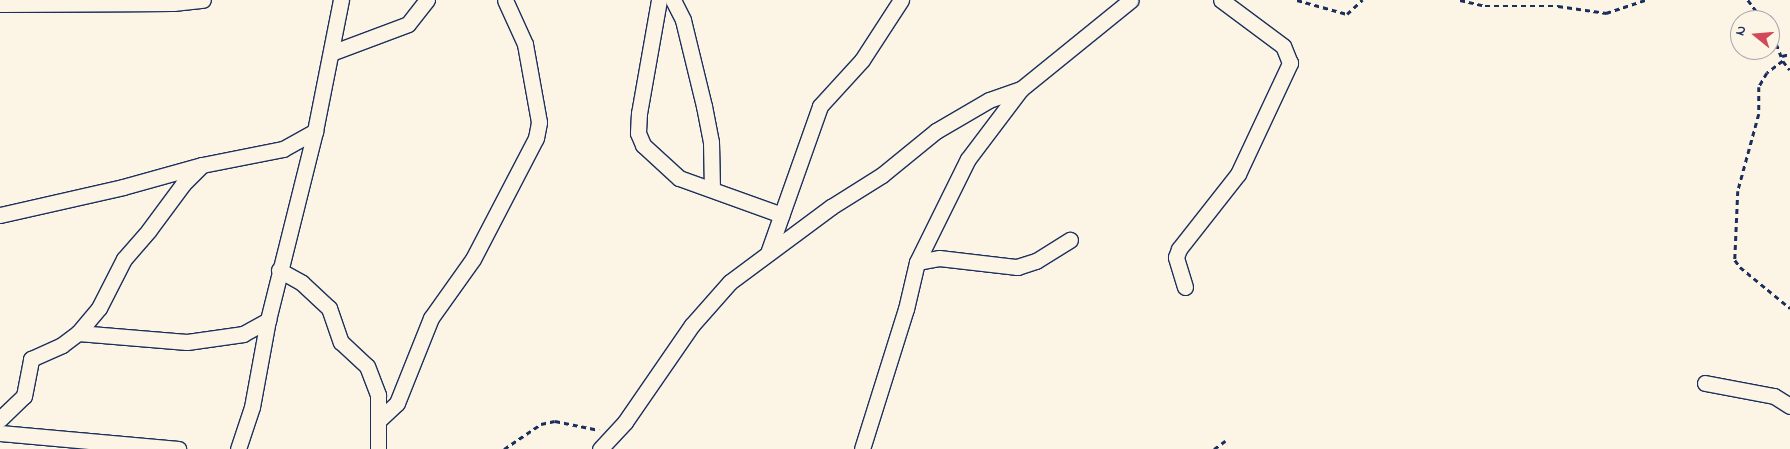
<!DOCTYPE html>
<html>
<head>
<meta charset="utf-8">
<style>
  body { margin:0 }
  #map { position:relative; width:1790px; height:449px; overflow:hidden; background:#fcf5e5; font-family:"Indie Flower",sans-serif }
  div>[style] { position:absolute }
  .path>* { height:2.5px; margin-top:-1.25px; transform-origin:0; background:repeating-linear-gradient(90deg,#1b2f5e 0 5px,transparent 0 9px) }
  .roads { filter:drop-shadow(1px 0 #1b2f5e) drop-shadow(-1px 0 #1b2f5e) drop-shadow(0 1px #1b2f5e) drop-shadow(0 -1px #1b2f5e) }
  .street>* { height:15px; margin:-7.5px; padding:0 7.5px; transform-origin:7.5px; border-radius:7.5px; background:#fcf5e5 }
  span { translate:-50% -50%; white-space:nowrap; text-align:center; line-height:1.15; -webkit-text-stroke:4px #fcf5e5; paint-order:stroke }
  .north { position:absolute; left:1730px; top:10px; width:50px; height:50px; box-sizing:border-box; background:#fcf5e5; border:1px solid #a2a6af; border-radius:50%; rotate:287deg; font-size:14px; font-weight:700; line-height:20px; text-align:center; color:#1b2f5e }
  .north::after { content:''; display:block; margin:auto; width:18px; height:22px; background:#d1495b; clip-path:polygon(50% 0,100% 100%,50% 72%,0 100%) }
</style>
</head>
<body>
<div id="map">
  <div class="path">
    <div style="left:1297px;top:0;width:52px;rotate:15.6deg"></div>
    <div style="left:1347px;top:14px;width:21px;rotate:-43deg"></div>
    <div style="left:1460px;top:0;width:26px;rotate:13deg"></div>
    <div style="left:1485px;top:6px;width:73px"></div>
    <div style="left:1558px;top:6px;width:49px;rotate:8.3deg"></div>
    <div style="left:1606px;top:13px;width:41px;rotate:-18.4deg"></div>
    <div style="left:1748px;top:0;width:25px;rotate:53deg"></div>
    <div style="left:1770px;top:27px;width:36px;rotate:69deg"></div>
    <div style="left:1783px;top:61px;width:11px;rotate:52deg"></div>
    <div style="left:1782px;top:56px;width:8px;rotate:-14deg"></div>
    <div style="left:1783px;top:61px;width:20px;rotate:143deg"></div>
    <div style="left:1767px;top:73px;width:16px;rotate:120deg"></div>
    <div style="left:1759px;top:87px;width:27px;rotate:90deg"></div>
    <div style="left:1759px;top:114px;width:80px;rotate:105.3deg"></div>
    <div style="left:1738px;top:191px;width:69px;rotate:92.5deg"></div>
    <div style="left:1735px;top:260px;width:9px;rotate:54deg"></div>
    <div style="left:1740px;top:267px;width:65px;rotate:39.4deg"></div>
    <div style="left:504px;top:449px;width:45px;rotate:-34deg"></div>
    <div style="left:541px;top:424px;width:14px;rotate:-12deg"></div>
    <div style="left:555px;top:421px;width:45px;rotate:11.6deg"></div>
    <div style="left:1214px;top:449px;width:14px;rotate:-36deg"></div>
  </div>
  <div class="roads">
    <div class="street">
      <div style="left:659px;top:0;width:115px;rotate:100deg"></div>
      <div style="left:639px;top:113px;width:20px;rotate:93deg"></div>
      <div style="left:638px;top:133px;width:13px;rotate:67deg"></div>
      <div style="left:643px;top:145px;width:49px;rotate:42.5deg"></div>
      <div style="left:679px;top:178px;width:109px;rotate:19.8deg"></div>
      <div style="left:673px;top:0;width:22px;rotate:63deg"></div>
      <div style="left:683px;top:20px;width:89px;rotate:76.3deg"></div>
      <div style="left:704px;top:106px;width:37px;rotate:79deg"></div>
      <div style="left:711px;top:142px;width:47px;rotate:88.8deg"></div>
      <div style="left:0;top:4px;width:173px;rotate:-0.3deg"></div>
      <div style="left:173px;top:3px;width:30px;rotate:-6deg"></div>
      <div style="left:331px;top:53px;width:82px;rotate:-20.6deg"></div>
      <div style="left:408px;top:24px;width:31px;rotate:-52deg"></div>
      <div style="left:0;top:215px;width:126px;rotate:-12.8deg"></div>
      <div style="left:123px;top:187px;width:82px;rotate:-15.6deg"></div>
      <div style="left:202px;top:165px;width:83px;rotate:-11.2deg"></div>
      <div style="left:283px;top:149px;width:37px;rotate:-29deg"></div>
      <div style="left:768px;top:253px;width:156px;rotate:-70.5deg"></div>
      <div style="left:820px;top:106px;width:62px;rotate:-47.6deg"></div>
      <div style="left:862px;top:60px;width:72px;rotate:-57deg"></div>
      <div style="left:917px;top:262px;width:22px;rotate:-10deg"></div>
      <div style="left:939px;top:258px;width:79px;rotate:6.6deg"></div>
      <div style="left:1017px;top:267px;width:20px;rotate:-18deg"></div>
      <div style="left:1036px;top:261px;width:40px;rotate:-32deg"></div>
      <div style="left:279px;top:270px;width:26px;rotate:29deg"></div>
      <div style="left:302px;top:283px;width:37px;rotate:43deg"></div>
      <div style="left:329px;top:308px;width:36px;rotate:71deg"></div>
      <div style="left:341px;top:342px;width:35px;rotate:43deg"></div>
      <div style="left:367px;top:366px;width:31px;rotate:69deg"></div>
      <div style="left:378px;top:395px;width:54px;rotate:90deg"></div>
      <div style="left:1185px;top:287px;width:31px;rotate:-107deg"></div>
      <div style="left:1176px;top:257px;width:9px;rotate:-69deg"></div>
      <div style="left:1179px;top:249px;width:95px;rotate:-51.8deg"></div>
      <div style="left:1238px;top:174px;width:123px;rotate:-64.9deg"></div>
      <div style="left:1290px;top:63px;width:18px;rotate:-112deg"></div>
      <div style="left:1283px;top:46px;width:77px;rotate:-143.4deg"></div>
      <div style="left:78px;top:333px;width:109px;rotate:4.7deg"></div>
      <div style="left:187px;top:342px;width:57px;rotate:-8.1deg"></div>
      <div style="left:243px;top:334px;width:29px;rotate:-29deg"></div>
      <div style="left:1705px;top:383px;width:70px;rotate:10.7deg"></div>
      <div style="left:1774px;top:396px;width:19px;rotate:32deg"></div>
      <div style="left:0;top:419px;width:33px;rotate:-44deg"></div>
      <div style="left:24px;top:396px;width:38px;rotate:-79deg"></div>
      <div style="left:31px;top:359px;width:34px;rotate:-24deg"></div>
      <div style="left:62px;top:345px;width:20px;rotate:-37deg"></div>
      <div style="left:78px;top:333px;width:33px;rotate:-50deg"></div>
      <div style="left:99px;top:308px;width:55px;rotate:-63deg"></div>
      <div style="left:124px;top:259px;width:38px;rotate:-49deg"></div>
      <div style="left:149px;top:230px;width:57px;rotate:-53.5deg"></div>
      <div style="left:183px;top:184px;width:27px;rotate:-45deg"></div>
      <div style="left:380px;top:419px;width:23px;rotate:-43deg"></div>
      <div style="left:397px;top:403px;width:92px;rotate:-68.2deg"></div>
      <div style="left:431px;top:318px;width:72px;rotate:-54.6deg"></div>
      <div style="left:473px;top:259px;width:136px;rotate:-62.5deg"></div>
      <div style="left:536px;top:138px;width:16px;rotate:-79deg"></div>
      <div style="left:539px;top:122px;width:79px;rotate:-100.2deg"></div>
      <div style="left:525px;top:44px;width:48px;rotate:-114.4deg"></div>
      <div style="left:0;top:433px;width:179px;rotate:5.1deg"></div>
      <div style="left:238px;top:449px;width:44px;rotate:-71.6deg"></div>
      <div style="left:252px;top:407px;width:88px;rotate:-79.6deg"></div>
      <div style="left:268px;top:320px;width:195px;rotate:-76deg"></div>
      <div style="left:315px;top:131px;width:134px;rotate:-78.8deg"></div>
      <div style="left:600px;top:449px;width:37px;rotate:-47deg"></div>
      <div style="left:625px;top:422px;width:118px;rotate:-55.4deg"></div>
      <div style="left:692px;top:325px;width:57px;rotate:-48.5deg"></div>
      <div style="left:730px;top:282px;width:126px;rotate:-36.6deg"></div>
      <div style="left:831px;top:207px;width:60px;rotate:-32.1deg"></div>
      <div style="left:882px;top:175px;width:70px;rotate:-39.2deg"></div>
      <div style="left:936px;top:131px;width:61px;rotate:-30.3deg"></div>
      <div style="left:989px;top:100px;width:34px;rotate:-19deg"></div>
      <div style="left:862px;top:449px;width:147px;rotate:-72.6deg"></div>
      <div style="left:906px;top:309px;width:48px;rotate:-76.8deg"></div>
      <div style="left:917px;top:262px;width:115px;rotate:-63.7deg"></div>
      <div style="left:968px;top:159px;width:88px;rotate:-52.9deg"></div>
      <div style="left:1021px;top:89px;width:141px;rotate:-39deg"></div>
    </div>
  </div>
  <div class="north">N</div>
</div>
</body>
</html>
